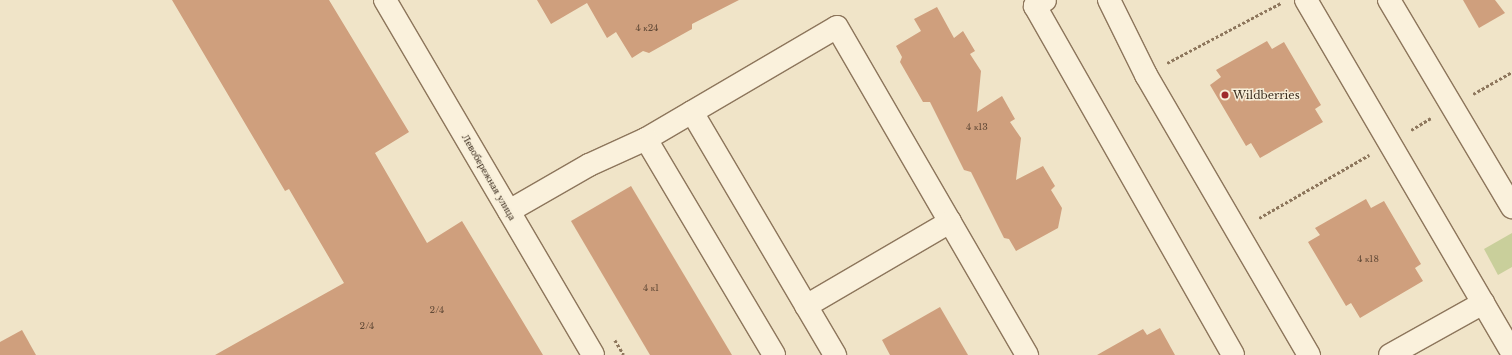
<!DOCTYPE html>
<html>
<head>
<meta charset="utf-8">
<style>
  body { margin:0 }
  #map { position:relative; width:1512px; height:355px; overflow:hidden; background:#f0e4c8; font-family:"Libre Baskerville",serif }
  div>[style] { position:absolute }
  .green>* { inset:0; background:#c9cf9b }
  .building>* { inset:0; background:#cf9f7d }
  .path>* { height:2.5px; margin-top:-1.25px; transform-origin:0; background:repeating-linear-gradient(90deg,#8d765c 0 3px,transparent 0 5px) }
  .roads { filter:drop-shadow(1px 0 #8d765c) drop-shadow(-1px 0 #8d765c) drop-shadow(0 1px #8d765c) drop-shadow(0 -1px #8d765c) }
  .minor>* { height:22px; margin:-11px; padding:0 11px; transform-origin:11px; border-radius:11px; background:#faf1dc }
  .dots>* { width:11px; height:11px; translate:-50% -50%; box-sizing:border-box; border:2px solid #f7eed8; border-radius:50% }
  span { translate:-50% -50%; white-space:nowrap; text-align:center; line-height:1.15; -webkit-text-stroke:3px #f7eed8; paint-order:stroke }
  .number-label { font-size:9px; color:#624a37 }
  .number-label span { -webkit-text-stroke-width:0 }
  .poi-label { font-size:11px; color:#3d2e20 }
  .left { translate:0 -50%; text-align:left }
  .street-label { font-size:11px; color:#3d2e20 }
</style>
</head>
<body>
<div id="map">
  <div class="green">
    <div style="clip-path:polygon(1512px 233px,1512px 267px,1498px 275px,1484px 249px)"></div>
  </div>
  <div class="building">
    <div style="clip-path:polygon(172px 0,329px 0,409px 132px,375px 153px,427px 243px,462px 221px,543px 355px,215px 355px,344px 283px,289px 189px,285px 191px)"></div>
    <div style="clip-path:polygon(537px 0,739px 0,692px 24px,692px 29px,649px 53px,643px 51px,632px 58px,616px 32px,607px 38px,587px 3px,551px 24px)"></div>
    <div style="clip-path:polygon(1463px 0,1495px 0,1505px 13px,1479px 28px)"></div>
    <div style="clip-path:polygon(937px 7px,954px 38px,963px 31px,975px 51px,970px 54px,981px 71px,977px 112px,1002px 96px,1015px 119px,1010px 122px,1021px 138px,1016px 180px,1043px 166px,1055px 186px,1051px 190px,1062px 208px,1058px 228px,1016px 251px,1009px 239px,1004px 238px,971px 172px,964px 170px,930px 102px,923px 102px,900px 62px,902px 57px,896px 46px,921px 31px,914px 19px)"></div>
    <div style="clip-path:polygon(1267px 41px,1272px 49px,1284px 42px,1321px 105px,1315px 109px,1323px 122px,1260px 158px,1251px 143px,1246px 146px,1210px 85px,1221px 77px,1216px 70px)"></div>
    <div style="clip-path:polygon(631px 186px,732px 355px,650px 355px,571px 221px)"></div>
    <div style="clip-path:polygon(1366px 199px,1371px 208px,1384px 201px,1421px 264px,1415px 268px,1423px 281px,1360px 318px,1351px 303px,1346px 306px,1308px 242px,1320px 235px,1315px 228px)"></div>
    <div style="clip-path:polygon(940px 307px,968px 355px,890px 355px,882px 340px)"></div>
    <div style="clip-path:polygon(1160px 328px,1175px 355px,1097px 355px,1143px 329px,1147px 335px)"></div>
    <div style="clip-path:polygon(22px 330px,36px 355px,0 355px,0 342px)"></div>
  </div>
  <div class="path">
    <div style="left:1167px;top:63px;width:129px;rotate:-27.8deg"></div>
    <div style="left:1473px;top:94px;width:45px;rotate:-29.4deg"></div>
    <div style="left:1411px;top:130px;width:23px;rotate:-31deg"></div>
    <div style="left:1259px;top:218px;width:127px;rotate:-29.8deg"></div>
    <div style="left:615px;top:340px;width:17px;rotate:59deg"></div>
  </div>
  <div class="roads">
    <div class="minor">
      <div style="left:385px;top:0;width:411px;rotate:59.6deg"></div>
      <div style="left:1045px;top:0;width:12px;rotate:149deg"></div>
      <div style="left:1035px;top:6px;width:401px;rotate:60.4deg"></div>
      <div style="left:1109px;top:0;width:84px;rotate:63.7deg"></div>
      <div style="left:1146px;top:75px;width:324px;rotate:59.8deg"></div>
      <div style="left:1306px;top:0;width:408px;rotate:59.7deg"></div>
      <div style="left:1389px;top:0;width:241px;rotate:59.3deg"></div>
      <div style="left:692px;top:112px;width:282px;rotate:59.5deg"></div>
      <div style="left:646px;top:139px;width:221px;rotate:-30.4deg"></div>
      <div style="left:837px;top:27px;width:379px;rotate:59.9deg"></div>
      <div style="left:509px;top:211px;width:92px;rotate:-29.9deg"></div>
      <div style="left:589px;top:165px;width:63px;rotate:-24.5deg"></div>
      <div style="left:646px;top:139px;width:251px;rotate:59.3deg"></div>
      <div style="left:806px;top:306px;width:167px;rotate:-30.3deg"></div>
      <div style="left:1390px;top:355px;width:107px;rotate:-29.2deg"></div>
    </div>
  </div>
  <div class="dots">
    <div style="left:1225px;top:95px;background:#9e2a2b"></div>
  </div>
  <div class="number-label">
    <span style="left:647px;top:28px">4 к24</span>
    <span style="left:977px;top:127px">4 к13</span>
    <span style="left:1368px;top:259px">4 к18</span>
    <span style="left:651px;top:288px">4 к1</span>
    <span style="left:437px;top:310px">2/4</span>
    <span style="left:367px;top:326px">2/4</span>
  </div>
  <div class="poi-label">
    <span class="left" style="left:1233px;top:95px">Wildberries</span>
  </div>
  <div class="street-label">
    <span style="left:489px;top:177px;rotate:60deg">Левобережная улица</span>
  </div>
</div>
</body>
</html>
